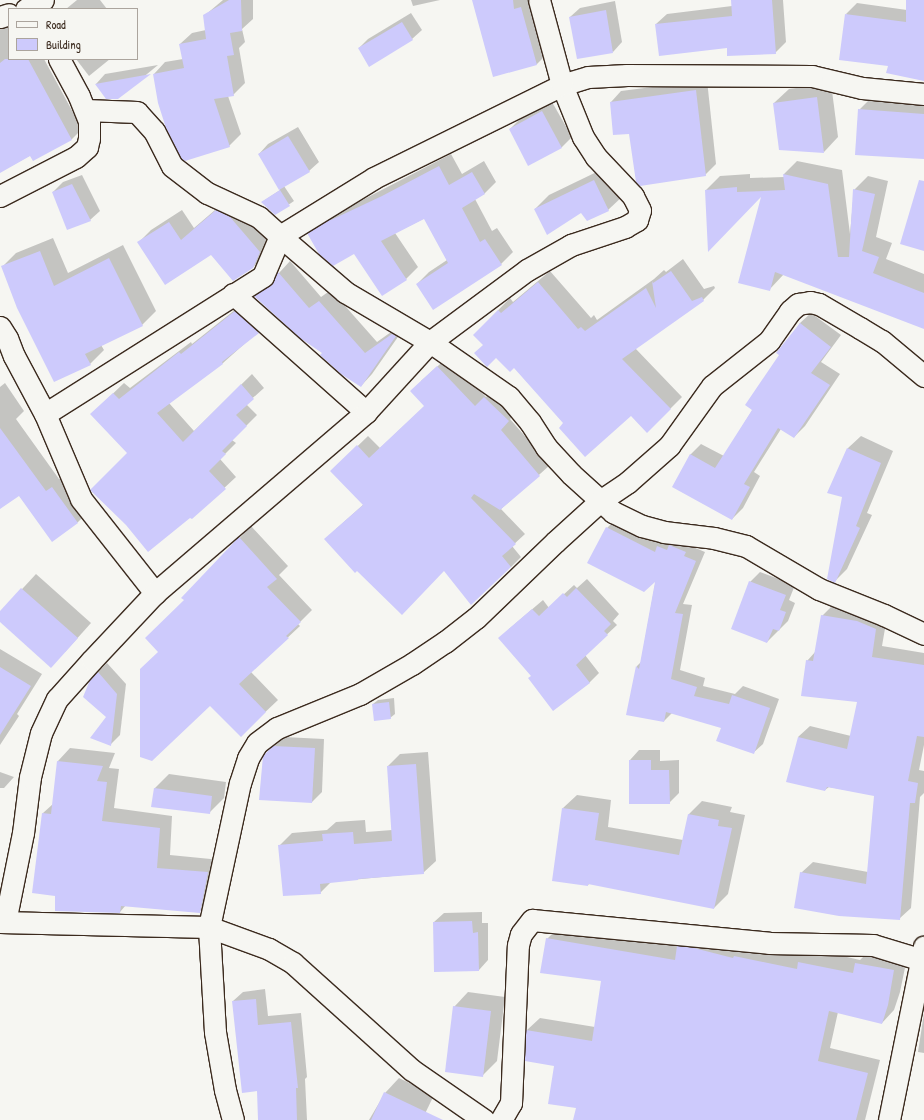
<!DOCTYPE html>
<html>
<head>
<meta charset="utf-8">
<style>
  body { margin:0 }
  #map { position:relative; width:924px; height:1120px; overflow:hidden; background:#f6f6f2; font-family:"Patrick Hand",sans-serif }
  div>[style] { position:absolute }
  .shadow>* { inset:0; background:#0003 }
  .building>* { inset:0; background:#cdcafc }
  .roads { filter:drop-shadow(1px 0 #3b2a1e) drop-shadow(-1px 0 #3b2a1e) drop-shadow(0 1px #3b2a1e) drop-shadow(0 -1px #3b2a1e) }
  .minor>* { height:21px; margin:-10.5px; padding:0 10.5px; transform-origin:10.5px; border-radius:10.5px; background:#f6f6f2 }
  span { translate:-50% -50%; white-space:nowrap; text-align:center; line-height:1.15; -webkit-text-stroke:3px #f6f6f2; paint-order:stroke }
  .legend { position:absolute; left:8px; top:8px; width:130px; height:52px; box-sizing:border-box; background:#f6f6f2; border:1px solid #aba49d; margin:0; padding:5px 7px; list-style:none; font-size:12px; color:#3b2a1e }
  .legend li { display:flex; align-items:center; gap:8px; height:20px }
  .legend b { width:20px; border:1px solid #aba49d }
</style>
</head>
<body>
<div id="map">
  <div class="shadow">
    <div style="clip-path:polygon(77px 0,100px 0,107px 9px,66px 9px)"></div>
    <div style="clip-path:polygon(223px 0,253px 0,253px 19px,242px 29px,245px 42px,239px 48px,245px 83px,233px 95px,228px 96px,241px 134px,229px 146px,154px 74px,165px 62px,183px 59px,180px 44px,192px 33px,206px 30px,204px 16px)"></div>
    <div style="clip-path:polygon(411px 0,440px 0,413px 6px)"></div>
    <div style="clip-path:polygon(510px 0,537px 0,551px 50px,537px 64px,494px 76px)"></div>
    <div style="clip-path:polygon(732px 0,783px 0,786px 42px,775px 53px,728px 47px,656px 24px,667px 14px,732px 6px)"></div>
    <div style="clip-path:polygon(907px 0,924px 0,924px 80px,889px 65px,846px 14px,857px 3px,907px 10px)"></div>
    <div style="clip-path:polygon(615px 1px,622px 42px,613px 52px,570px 17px,580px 8px)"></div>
    <div style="clip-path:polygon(0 12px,9px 19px,9px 59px,44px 59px,82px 129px,72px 139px,33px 159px,31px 155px,0 172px)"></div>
    <div style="clip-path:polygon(411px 13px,422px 30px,412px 39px,359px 48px,368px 39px)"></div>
    <div style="clip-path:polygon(76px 59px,110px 59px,89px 76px)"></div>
    <div style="clip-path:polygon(158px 65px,118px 98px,107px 98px,96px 84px,105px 74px)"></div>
    <div style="clip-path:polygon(707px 80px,716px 164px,705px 175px,630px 132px,611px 102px,621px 91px)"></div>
    <div style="clip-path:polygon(831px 83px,838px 137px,824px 152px,774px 103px,789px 89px)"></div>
    <div style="clip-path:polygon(869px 100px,922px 104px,924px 102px,924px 148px,859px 110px)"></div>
    <div style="clip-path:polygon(552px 102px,572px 137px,562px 147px,529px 164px,510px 129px,520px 119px)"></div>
    <div style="clip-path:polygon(298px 127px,319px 162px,309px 171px,284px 186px,294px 201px,275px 214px,262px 202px,280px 190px,259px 154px,268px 144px)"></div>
    <div style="clip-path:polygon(451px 154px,462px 174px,484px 161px,496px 182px,484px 194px,475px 199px,492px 231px,497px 228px,513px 252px,501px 264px,417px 284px,429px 272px,447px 260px,425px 218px,395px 233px,418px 267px,406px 279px,354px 253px,308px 234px,320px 222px)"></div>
    <div style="clip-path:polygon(797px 161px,842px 170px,850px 234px,854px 190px,868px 176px,888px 181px,876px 237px,892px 243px,886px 259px,924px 274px,924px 326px,784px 274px,769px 290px,763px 194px,706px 190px,720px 176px,750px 174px,750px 178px,784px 177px,784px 174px)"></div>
    <div style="clip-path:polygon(609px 166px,623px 196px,608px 210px,581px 212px,535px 209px,549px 195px)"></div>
    <div style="clip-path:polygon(82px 175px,100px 211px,90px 220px,53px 192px,63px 182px)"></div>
    <div style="clip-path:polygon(229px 198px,272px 239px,266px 254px,253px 267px,211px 254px,138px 243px,151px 230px,182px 210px,194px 228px)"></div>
    <div style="clip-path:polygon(53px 238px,68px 273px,123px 245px,156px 311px,142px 325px,101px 345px,104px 350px,90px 364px,2px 267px,16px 253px)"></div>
    <div style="clip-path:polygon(683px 259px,704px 289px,714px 286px,715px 288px,703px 300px,635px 348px,682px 397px,647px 432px,631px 415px,564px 423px,514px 367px,474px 335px,510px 298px,513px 302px,550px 271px,591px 318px,594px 315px,597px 320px,654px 279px,664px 270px,666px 272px)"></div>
    <div style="clip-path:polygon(290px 261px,321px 297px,331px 290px,377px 342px,405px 322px,407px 324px,372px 374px,361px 386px,323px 352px,255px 296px,275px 279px,279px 273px)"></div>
    <div style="clip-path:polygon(246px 301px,269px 322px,223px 363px,169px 403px,194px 431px,252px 374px,264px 388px,246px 404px,257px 415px,232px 440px,236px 443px,220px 459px,236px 477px,192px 518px,128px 453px,102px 404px,124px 383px,130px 388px,191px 342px,192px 344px)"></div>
    <div style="clip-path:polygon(811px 313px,841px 335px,821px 362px,840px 374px,805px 426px,794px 437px,781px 429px,754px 472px,760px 476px,743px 508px,732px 519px,690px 455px,701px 444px,724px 456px,753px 409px,780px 355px,800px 323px)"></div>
    <div style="clip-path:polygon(448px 357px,486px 397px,495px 388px,518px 411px,510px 419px,550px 465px,501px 509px,525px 534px,512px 546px,521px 557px,511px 567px,444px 570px,336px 529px,364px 504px,332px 471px,368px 436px,380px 448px,425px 406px,421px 381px)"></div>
    <div style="clip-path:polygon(5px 383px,24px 411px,16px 419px,59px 479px,65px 475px,91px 509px,78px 522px,52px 540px,19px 495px,0 508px,0 387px)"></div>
    <div style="clip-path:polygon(861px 436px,893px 451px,867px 513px,872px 515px,847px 569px,835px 581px,848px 448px)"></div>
    <div style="clip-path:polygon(617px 518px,695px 542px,693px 547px,705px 552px,683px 604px,692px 605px,680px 670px,705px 678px,703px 686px,735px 694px,743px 686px,779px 699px,763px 744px,753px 753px,722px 727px,672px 713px,664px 721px,627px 714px,637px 666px,641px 662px,656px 579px,589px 562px,607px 528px)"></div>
    <div style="clip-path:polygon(251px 526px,288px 566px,279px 575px,312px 610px,298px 624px,300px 626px,251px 672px,278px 700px,241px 735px,159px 652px,185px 600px,183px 598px)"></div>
    <div style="clip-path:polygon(760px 572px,795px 585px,789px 600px,795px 603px,788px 621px,767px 642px,750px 582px)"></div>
    <div style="clip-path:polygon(36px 574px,91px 623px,65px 652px,0 621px,0 613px)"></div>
    <div style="clip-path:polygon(587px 579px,619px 614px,613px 621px,617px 625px,585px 655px,599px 673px,589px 683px,532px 675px,509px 629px,543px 600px,549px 608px,574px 585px,577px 588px)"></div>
    <div style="clip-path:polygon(833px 605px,887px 617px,882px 646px,924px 653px,924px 745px,919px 770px,924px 771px,924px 793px,920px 797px,911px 908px,899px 919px,801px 873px,813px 862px,868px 872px,875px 795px,829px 787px,825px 790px,798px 737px,810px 726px,851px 736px,858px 701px,807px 661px,816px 651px,822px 616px)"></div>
    <div style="clip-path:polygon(0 649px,42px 674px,17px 714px,19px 716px,0 745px)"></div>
    <div style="clip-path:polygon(107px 663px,126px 684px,120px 735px,111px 744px,98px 672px)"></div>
    <div style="clip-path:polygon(394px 698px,395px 714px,390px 718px,373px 704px,378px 700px)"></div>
    <div style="clip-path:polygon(284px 737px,324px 739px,322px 792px,312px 802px,264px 756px)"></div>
    <div style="clip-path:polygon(70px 748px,115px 753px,109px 768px,119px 769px,114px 808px,172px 816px,170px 855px,221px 860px,212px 899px,199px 912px,126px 905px,120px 912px,56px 896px,43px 813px,53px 804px,58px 761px)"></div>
    <div style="clip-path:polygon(639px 750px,660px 750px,660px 761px,679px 760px,679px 793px,669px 803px,630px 760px)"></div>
    <div style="clip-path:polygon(428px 752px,436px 861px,423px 873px,331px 882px,320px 893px,280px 845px,292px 833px,327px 830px,336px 822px,365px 820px,366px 832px,392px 830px,388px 766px,400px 754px)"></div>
    <div style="clip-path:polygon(0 772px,14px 777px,4px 788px,0 788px)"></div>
    <div style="clip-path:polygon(169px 774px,226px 782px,224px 798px,210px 812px,154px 789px)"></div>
    <div style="clip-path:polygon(577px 795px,611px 800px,608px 827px,683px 840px,689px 814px,702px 801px,732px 807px,730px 812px,745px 815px,728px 894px,714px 908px,590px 883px,588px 885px,563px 808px)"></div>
    <div style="clip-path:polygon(482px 912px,482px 923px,488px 923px,488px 960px,479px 970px,434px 922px,444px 913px)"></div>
    <div style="clip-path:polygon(560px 926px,678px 946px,691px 934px,805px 956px,812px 949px,860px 960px,869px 951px,907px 958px,900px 992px,894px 1010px,882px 1023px,838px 1012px,830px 1048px,880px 1060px,865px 1120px,575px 1120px,577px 1107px,555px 1065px,527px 1030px,540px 1018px,595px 1027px,603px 980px,547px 939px)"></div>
    <div style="clip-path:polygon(265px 989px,268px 1016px,301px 1013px,307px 1077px,305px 1079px,307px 1120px,259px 1120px,258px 1090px,233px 1001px,243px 992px)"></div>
    <div style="clip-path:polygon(468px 992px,505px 997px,497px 1061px,482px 1076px,454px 1007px)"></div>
    <div style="clip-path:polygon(924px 1013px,924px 1053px,918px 1052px)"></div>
    <div style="clip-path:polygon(399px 1078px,434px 1095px,422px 1120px,369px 1120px,385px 1093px)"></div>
  </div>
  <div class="building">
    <div style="clip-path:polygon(229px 0,241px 0,242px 31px,230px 33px,234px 55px,227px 56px,234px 96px,214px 99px,230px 147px,185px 161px,181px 158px,166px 128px,158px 103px,153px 74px,184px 68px,179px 44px,206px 39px,203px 15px)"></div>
    <div style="clip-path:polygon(472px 0,513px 0,514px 9px,521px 7px,537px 65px,493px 77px)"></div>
    <div style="clip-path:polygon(731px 0,772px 0,776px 54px,727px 56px,727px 48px,659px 56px,655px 24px,732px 16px)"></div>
    <div style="clip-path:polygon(906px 0,924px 0,924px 81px,886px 73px,888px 66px,839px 60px,845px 14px,906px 22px)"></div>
    <div style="clip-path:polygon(606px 10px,613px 53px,577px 59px,569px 17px)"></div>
    <div style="clip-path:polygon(402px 22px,413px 40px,369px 67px,358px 48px)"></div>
    <div style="clip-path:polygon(5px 59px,28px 59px,72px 140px,33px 161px,30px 156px,0 173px,0 63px)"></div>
    <div style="clip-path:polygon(151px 74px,118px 99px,106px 99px,95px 84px)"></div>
    <div style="clip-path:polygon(696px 90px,706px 176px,640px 186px,636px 182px,629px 134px,613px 135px,610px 102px)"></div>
    <div style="clip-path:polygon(817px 97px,824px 153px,779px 150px,773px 103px)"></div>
    <div style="clip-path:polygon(858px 109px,924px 114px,924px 159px,855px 155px)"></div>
    <div style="clip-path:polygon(542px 111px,562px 148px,528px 166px,509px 129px)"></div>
    <div style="clip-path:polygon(288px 136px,310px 172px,279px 190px,258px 154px)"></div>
    <div style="clip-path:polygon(439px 166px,449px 185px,472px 172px,485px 194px,462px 208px,480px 242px,485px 239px,502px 265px,433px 310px,416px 284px,448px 263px,424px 219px,381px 241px,407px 280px,382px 296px,354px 254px,333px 266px,319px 254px,307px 233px,330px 219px,331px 220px,382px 196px)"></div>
    <div style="clip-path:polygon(783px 174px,828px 184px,838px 257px,849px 257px,853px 189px,875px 194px,862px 251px,879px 257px,873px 273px,924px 293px,924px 329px,775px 272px,770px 291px,738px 283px,761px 197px,708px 252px,705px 190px,737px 187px,737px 192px,785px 190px)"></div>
    <div style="clip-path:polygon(594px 180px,609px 211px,587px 221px,581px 213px,547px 235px,534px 209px)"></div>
    <div style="clip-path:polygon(919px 180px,924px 181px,924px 251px,900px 244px)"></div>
    <div style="clip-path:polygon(72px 184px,91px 221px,67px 230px,52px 192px)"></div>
    <div style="clip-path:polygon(280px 190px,290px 206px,275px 215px,261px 202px)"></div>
    <div style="clip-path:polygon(216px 210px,230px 217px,260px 252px,253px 268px,233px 281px,211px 255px,165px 285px,137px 242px,169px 222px,181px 240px)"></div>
    <div style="clip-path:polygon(40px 251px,54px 286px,109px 258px,143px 326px,85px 354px,91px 365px,54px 382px,17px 308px,1px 266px)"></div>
    <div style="clip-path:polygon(671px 271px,692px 301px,702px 297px,704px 301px,622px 359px,671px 409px,647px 433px,631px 416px,585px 457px,559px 428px,563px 423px,514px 368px,510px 372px,496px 358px,487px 367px,474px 353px,483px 345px,473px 335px,498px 310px,501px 313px,538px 282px,578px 329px,581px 327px,585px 331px,646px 288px,656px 308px,652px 281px,653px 283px)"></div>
    <div style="clip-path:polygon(278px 272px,309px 308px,319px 301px,365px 353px,392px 334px,396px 336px,361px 387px,341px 374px,320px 355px,322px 353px,300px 338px,254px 296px,270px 286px)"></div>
    <div style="clip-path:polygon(235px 311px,259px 333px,222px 362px,223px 364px,157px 413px,183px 442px,241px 384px,254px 399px,236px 415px,247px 426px,222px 451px,226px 454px,209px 471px,226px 489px,192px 519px,190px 518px,148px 552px,126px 525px,90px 490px,127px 453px,90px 414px,113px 393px,119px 399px,179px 352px,181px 354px)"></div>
    <div style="clip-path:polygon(800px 323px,831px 347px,811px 373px,830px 385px,794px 438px,778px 428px,744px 484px,750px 487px,732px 520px,672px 487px,690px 454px,715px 468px,752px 410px,745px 405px,779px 355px,776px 353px)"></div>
    <div style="clip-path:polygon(437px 366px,475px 406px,484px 397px,509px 421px,501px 430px,540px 476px,500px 510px,474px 494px,471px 498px,516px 544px,502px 556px,511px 567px,471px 605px,444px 571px,402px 615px,357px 571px,355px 573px,324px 539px,363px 505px,330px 471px,357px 445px,369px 458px,424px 406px,410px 391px)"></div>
    <div style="clip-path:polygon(0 428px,46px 491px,52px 487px,78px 523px,52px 542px,19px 496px,0 509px)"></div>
    <div style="clip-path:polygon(847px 448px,881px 463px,856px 526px,860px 528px,835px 583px,827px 579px,842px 497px,827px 493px)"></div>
    <div style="clip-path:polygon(606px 527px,655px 552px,657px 546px,667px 550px,669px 545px,686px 552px,684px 556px,696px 561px,675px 613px,683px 614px,671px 679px,697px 687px,694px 696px,729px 704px,732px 695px,770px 708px,754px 754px,716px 741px,721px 728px,666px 712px,664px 722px,626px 715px,636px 666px,639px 669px,655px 582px,644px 592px,587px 563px)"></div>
    <div style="clip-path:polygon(239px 537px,277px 579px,267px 587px,301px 622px,286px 636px,289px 638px,239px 684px,266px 712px,241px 737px,210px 706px,152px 761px,140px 757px,140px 669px,158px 652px,145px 638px,184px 600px,181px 598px)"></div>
    <div style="clip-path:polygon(749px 581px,786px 595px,780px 610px,786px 612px,779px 631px,773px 629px,767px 643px,731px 629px)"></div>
    <div style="clip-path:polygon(21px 588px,78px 638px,51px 668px,0 622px,0 611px)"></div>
    <div style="clip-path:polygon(576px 588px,611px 624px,604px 631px,608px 635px,576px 665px,590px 683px,553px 711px,528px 678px,531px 676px,498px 638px,532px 609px,539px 616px,563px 593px,567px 597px)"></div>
    <div style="clip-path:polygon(821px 615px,857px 621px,876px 629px,872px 657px,924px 665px,924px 737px,917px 736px,908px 781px,918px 783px,915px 803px,910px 803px,900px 920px,839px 916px,794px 908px,800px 872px,866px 884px,874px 796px,827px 787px,825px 791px,786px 782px,798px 737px,847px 749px,857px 702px,801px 696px,806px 660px,813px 661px)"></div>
    <div style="clip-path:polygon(0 667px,31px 686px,0 735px)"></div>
    <div style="clip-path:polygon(98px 672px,117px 694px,111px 746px,90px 738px,106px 717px,83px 697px,90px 680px)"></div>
    <div style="clip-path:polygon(389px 702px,391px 719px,374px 721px,372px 704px)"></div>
    <div style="clip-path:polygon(273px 746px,315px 748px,312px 803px,259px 800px,263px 756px)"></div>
    <div style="clip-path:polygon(629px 760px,651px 760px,651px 770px,669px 770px,670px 804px,629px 804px)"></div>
    <div style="clip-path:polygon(57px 761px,103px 766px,97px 781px,107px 782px,102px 821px,160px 828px,157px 868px,208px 872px,200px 913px,121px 906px,120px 913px,55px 911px,55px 896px,32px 893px,42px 813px,51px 814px)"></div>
    <div style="clip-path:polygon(416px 764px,424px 874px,358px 879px,358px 880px,320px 884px,321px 894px,283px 896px,278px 845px,323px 841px,322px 834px,353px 832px,354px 844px,392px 841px,387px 766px)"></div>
    <div style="clip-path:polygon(154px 788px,212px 796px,210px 814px,151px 807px)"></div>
    <div style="clip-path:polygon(562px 808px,599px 813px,595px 840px,679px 855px,688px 814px,719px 820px,718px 826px,732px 828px,714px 909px,588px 884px,588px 886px,552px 881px)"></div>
    <div style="clip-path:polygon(472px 921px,473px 933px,478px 932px,479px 971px,434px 972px,433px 922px)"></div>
    <div style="clip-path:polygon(546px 938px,675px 960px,677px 946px,694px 948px,733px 958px,734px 956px,797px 969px,798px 962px,853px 973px,855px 963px,894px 970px,888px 1005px,882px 1024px,829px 1011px,818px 1061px,868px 1073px,856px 1120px,573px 1120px,576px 1108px,548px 1104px,554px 1066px,525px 1061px,526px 1030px,592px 1041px,601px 981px,540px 973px)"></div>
    <div style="clip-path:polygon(256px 999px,258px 1025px,291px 1022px,298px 1088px,296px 1088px,297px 1120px,258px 1120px,257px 1091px,242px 1093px,232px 1001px)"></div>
    <div style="clip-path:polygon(453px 1006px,491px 1011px,483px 1077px,445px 1072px)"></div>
    <div style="clip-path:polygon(384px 1092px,443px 1120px,371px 1120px)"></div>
  </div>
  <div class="roads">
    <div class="minor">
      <div style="left:26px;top:9px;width:19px;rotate:-28deg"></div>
      <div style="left:0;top:17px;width:9px;rotate:-18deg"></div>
      <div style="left:924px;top:94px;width:62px;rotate:-174.5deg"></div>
      <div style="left:862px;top:88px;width:51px;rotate:-166.5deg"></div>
      <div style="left:812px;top:76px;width:185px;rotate:-179.7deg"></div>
      <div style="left:627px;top:75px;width:39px;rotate:177deg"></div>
      <div style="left:588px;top:77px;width:27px;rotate:163deg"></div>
      <div style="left:562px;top:85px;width:210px;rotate:153.7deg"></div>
      <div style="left:374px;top:178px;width:110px;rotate:148.3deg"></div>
      <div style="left:280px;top:236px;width:86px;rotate:40.7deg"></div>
      <div style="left:345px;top:292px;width:99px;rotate:30.5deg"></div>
      <div style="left:430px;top:342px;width:96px;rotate:34.8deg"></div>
      <div style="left:509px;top:397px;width:33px;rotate:50deg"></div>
      <div style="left:530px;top:422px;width:30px;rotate:57deg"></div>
      <div style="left:546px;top:447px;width:37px;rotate:47deg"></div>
      <div style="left:571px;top:474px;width:57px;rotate:42.1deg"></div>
      <div style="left:613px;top:512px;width:32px;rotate:26deg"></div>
      <div style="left:642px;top:526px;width:23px;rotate:15deg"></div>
      <div style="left:664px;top:532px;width:50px;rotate:6.8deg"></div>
      <div style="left:714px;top:538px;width:33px;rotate:14deg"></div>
      <div style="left:746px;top:546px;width:85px;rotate:30.5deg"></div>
      <div style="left:819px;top:589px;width:70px;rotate:21.8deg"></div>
      <div style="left:884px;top:615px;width:44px;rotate:25.4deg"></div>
      <div style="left:0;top:196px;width:85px;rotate:-27.2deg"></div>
      <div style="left:76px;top:157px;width:15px;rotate:-42deg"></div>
      <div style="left:87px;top:147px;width:9px;rotate:-77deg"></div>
      <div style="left:89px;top:138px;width:17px;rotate:-90deg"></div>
      <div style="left:89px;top:121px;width:27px;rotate:-112deg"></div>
      <div style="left:79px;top:96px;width:42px;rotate:-118.4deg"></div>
      <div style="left:233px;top:294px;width:178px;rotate:41.6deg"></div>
      <div style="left:0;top:327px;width:13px;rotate:58deg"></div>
      <div style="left:7px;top:338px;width:19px;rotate:69deg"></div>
      <div style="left:14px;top:356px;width:66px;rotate:61.9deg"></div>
      <div style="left:45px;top:414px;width:92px;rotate:67deg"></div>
      <div style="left:81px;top:499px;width:120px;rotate:51.8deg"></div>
      <div style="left:45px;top:414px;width:258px;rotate:-32.3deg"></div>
      <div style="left:263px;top:276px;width:43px;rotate:-67deg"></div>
      <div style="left:280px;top:236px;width:28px;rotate:-138deg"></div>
      <div style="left:259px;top:217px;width:57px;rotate:-155.2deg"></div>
      <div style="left:207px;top:193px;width:44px;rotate:-142.4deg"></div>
      <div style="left:172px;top:166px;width:39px;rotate:-117deg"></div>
      <div style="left:154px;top:131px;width:25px;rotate:-132deg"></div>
      <div style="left:137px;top:112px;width:52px;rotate:-177.8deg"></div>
      <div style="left:0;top:922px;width:209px;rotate:1.4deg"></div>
      <div style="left:209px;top:927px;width:64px;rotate:20.1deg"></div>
      <div style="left:269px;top:949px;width:28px;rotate:30deg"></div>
      <div style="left:293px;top:963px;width:160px;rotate:42deg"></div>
      <div style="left:412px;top:1070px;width:88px;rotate:34.8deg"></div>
      <div style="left:5px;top:922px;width:91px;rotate:-78.6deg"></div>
      <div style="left:23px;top:833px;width:56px;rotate:-82.9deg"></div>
      <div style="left:30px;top:777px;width:45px;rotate:-76deg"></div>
      <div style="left:41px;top:733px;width:38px;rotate:-65deg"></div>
      <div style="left:57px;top:699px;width:52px;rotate:-48.1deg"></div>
      <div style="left:92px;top:660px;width:92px;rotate:-46.8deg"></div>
      <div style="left:155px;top:593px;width:278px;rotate:-40.6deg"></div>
      <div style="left:366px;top:412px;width:95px;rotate:-47.6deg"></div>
      <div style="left:430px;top:342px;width:121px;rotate:-36.6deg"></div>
      <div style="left:527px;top:270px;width:51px;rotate:-29.6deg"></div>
      <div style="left:571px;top:245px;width:57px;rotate:-18.4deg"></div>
      <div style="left:625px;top:227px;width:14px;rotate:-30deg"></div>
      <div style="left:637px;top:220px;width:10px;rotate:-73deg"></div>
      <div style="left:640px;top:210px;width:16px;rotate:-117deg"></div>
      <div style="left:633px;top:196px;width:54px;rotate:-133.5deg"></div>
      <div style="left:596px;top:157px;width:24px;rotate:-123deg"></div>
      <div style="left:583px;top:137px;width:56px;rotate:-112deg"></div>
      <div style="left:562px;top:85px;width:88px;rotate:-105.1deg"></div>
      <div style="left:233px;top:1120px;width:31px;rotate:-105deg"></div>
      <div style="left:225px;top:1090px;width:59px;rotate:-99.8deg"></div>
      <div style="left:215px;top:1032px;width:105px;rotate:-93.3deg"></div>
      <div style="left:209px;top:927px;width:147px;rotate:-77.9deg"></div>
      <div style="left:240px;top:783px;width:26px;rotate:-72deg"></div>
      <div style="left:248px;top:758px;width:17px;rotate:-59deg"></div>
      <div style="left:257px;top:743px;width:25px;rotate:-37deg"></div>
      <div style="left:277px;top:728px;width:90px;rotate:-22.3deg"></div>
      <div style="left:360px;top:694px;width:60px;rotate:-30deg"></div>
      <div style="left:412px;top:664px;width:40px;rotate:-34deg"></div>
      <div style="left:445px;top:642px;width:39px;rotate:-38deg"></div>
      <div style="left:476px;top:618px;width:110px;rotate:-43.9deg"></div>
      <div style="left:555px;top:542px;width:61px;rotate:-42.3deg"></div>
      <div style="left:600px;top:501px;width:34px;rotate:-34deg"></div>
      <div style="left:628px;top:482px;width:55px;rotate:-41.3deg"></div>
      <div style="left:669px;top:446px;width:74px;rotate:-54.4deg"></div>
      <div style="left:712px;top:386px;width:73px;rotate:-38.3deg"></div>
      <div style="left:769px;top:341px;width:37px;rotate:-55deg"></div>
      <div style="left:790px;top:311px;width:11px;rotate:-41deg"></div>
      <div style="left:798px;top:304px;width:12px;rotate:-9deg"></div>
      <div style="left:810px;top:302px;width:9px;rotate:13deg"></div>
      <div style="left:819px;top:304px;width:48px;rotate:30.3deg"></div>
      <div style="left:860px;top:328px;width:26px;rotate:31deg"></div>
      <div style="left:882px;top:341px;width:55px;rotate:39.8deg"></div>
      <div style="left:501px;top:1120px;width:20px;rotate:-60deg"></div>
      <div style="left:511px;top:1103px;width:158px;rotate:-87.5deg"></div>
      <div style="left:518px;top:945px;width:11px;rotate:-75deg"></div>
      <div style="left:521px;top:934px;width:18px;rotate:-52deg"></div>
      <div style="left:532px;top:920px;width:238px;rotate:5.5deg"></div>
      <div style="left:769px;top:943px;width:104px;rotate:1.1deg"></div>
      <div style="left:873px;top:945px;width:51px;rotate:17deg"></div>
      <div style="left:889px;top:1120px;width:177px;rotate:-78.6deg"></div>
    </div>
  </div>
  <ul class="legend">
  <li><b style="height:5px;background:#f6f6f2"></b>Road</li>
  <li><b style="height:11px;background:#cdcafc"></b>Building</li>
  </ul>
</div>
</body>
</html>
